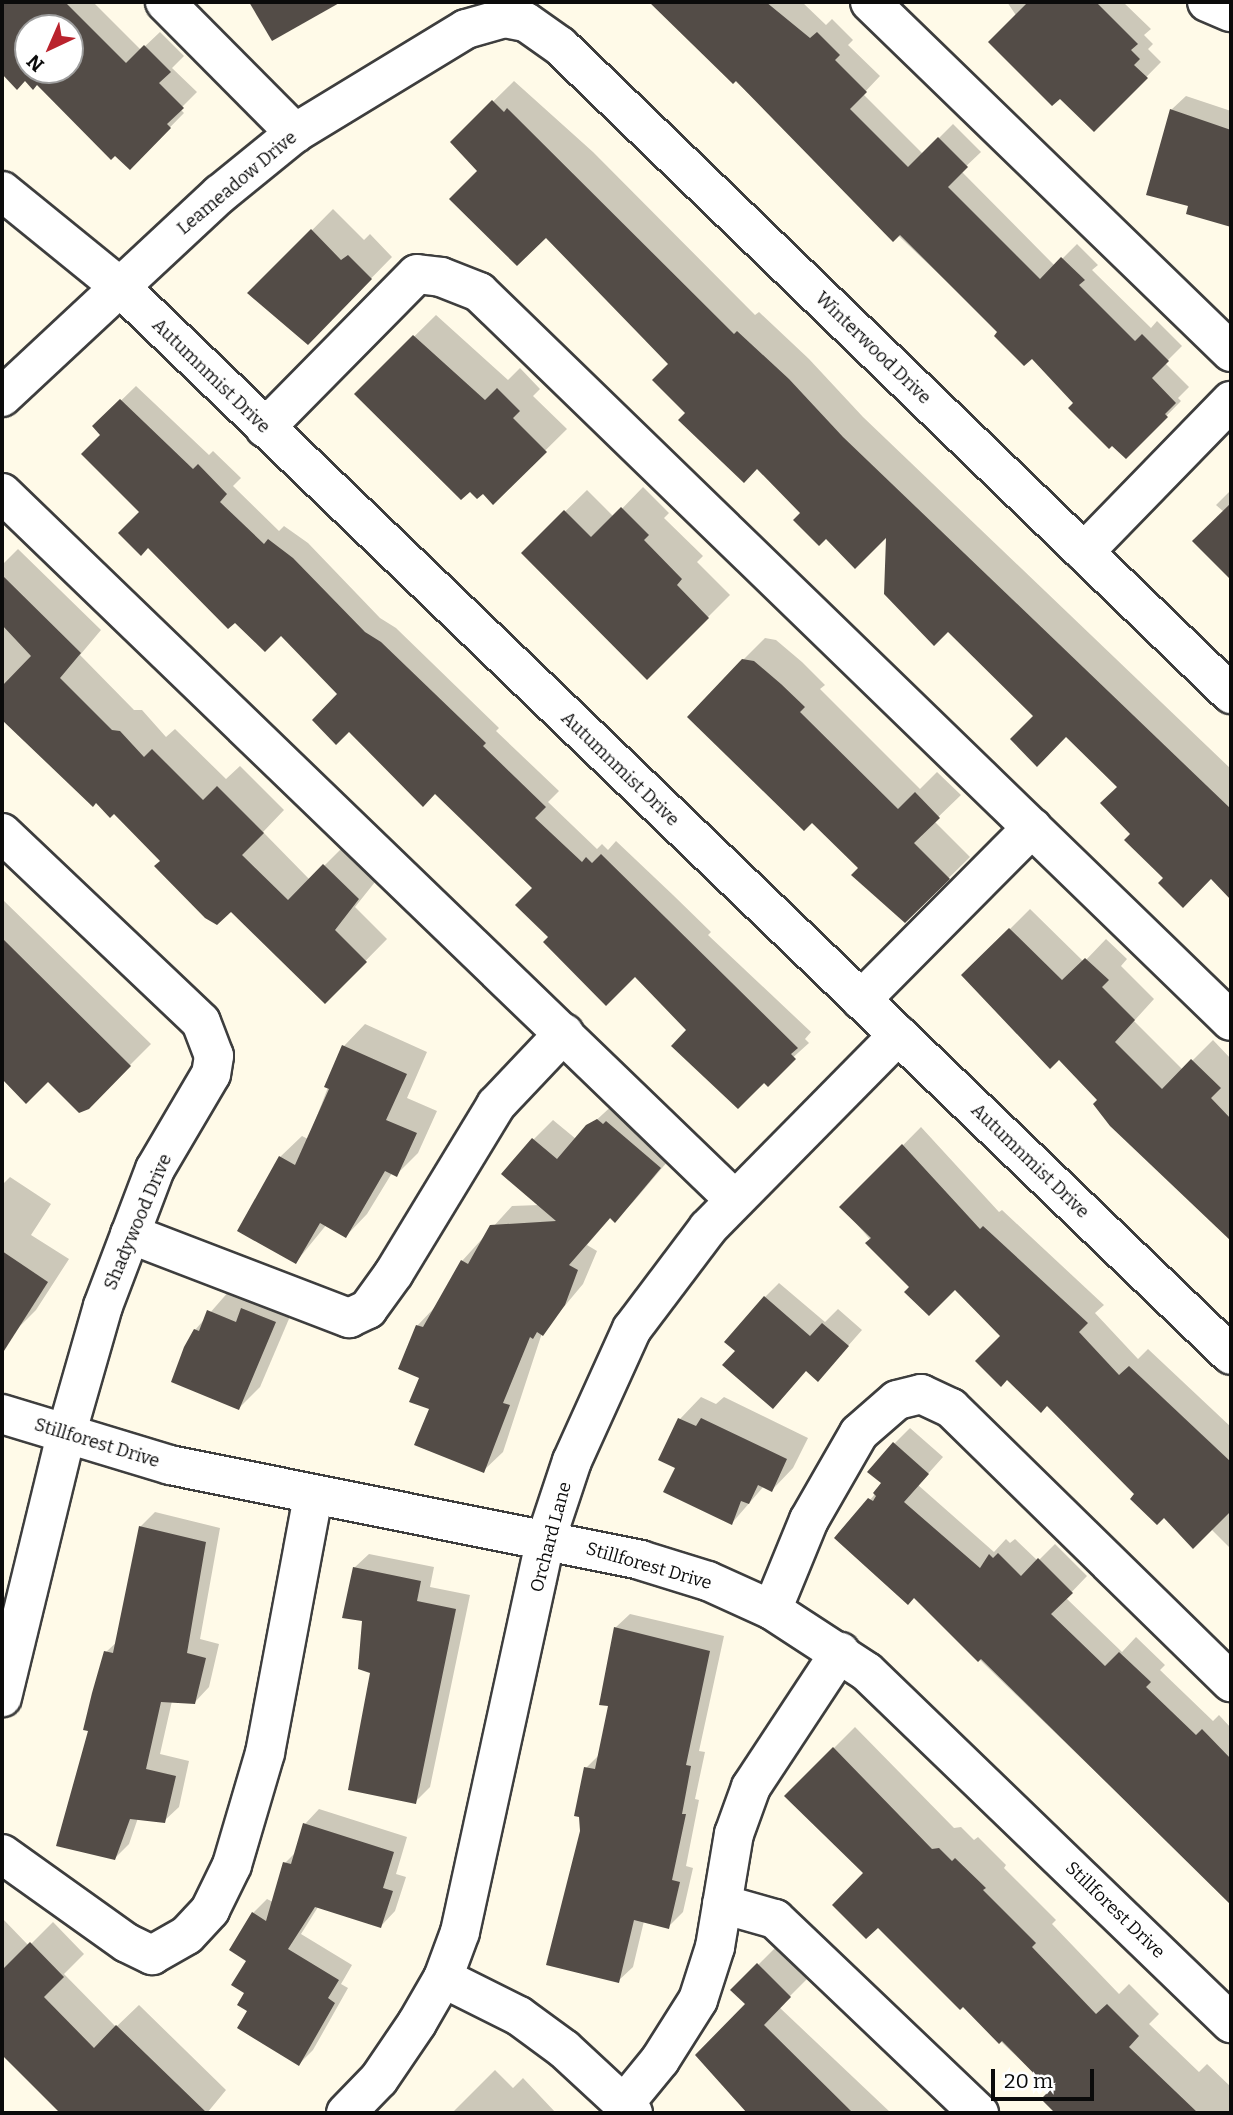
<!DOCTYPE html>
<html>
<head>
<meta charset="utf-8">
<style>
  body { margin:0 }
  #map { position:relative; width:1233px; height:2115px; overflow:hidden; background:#fffae8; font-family:Bitter,serif }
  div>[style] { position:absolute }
  .shadow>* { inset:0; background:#0003 }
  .building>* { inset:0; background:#534c47 }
  .roads { filter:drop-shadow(2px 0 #3e3e3e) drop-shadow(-2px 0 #3e3e3e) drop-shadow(0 2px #3e3e3e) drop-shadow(0 -2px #3e3e3e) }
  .minor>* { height:38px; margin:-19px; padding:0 19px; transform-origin:19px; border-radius:19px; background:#fff }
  span { translate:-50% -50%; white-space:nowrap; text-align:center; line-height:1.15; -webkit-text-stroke:7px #fff; paint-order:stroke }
  .street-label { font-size:18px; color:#0b0b0b }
  .frame { position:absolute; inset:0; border:4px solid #0b0b0b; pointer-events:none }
  .north { position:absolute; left:14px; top:14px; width:70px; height:70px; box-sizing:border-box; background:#fff; border:2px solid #9d9d9d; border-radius:50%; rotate:224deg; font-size:19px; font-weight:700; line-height:28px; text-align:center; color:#0b0b0b }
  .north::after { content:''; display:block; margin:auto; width:24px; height:32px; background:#ba232d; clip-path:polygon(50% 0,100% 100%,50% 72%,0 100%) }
  .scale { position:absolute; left:991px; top:2069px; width:103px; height:32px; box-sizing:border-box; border:4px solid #0b0b0b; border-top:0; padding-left:9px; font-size:21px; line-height:24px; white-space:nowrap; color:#0b0b0b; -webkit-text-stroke:5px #fff; paint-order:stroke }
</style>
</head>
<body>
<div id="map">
  <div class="shadow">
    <div style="clip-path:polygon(evenodd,2px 2px,93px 2px,141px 50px,160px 32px,184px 56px,172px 68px,197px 92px,180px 109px,184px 113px,130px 168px,37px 83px,25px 79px,17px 87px,2px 72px,2px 2px,28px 28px,70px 28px,70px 70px,28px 70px,28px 28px)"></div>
    <div style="clip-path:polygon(652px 2px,802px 2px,826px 25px,832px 19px,853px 40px,848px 45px,880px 76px,863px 94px,923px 154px,953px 124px,981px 152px,961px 171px,1055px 266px,1077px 244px,1098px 265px,1092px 270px,1151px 328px,1157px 321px,1182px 346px,1165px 363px,1189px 387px,1178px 398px,1181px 401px,1126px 457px,1032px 356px,1000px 332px)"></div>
    <div style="clip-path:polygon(1007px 2px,1123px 2px,1151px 29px,1144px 35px,1153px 44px,1148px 49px,1161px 62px,1094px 130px)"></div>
    <div style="clip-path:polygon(514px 81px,593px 152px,755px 315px,759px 312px,809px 359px,863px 417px,1231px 769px,1231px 897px,1211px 877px,1165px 878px,1132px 834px,1119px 787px,1067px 735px,1036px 716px,888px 534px,826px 537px,757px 467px,688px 412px,670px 364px,452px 142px)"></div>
    <div style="clip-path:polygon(1186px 96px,1231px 111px,1231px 225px,1188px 213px,1190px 205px,1171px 110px)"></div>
    <div style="clip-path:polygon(333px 209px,364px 240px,370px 234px,392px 257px,308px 343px,250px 293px)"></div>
    <div style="clip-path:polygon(436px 315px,508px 380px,520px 368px,540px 389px,533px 396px,567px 429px,493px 502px,483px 491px,470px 489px,356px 394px)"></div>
    <div style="clip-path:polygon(136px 386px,209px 455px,213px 451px,241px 478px,233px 486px,279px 531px,284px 526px,308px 543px,380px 618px,396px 628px,499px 728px,496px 731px,559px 791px,548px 802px,597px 849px,602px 844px,608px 850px,616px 841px,673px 895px,711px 932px,708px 935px,811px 1032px,805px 1039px,809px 1043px,738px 1107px,689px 1030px,635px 975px,551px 937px,535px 888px,281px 634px,95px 426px)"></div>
    <div style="clip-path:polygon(643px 487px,669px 513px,664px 518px,703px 556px,697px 562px,730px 595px,647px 678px,523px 553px,587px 490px,614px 517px)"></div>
    <div style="clip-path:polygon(1231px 490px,1231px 578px,1195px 541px,1224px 512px,1216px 505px)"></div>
    <div style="clip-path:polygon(18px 549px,101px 630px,80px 655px,134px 710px,142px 710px,166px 737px,175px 729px,226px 779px,240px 766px,284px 810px,263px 832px,310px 880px,346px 844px,379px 877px,355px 907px,387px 939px,325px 1002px,231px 909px,162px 861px,114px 812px,36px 752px,2px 716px,2px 565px)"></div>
    <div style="clip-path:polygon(765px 638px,776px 640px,802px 662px,825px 685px,820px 689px,920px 789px,937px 772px,961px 795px,934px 821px,970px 857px,905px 921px,861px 867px,743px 660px)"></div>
    <div style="clip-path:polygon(2px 899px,151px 1044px,130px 1065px,55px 1065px,22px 1097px,2px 1077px,2px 1065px,17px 1050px,2px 1036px)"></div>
    <div style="clip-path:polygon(1030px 909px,1084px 962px,1106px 939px,1127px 959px,1121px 966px,1154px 999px,1134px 1021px,1183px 1070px,1213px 1040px,1231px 1059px,1231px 1232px,1059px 1057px,964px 975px)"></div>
    <div style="clip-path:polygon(365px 1024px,427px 1052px,407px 1098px,437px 1111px,418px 1153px,396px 1175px,392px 1173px,367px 1214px,346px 1236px,327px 1224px,296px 1262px,280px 1157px,302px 1136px,308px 1139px,344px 1046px)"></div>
    <div style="clip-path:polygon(617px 1101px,679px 1148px,634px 1201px,615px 1220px,611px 1217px,587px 1245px,597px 1251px,583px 1284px,542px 1333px,503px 1452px,483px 1471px,431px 1408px,421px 1377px,417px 1326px,436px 1306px,462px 1261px,512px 1206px,539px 1205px,503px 1174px,534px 1139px,553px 1120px,576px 1139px)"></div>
    <div style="clip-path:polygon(921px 1127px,999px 1212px,1002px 1210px,1104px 1305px,1095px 1313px,1138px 1359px,1148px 1349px,1231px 1427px,1231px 1549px,1211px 1529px,1136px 1495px,1003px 1336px,955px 1288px,911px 1287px,842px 1207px)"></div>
    <div style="clip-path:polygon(10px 1177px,51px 1204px,31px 1235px,69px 1259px,36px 1310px,15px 1331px,2px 1323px,2px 1185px)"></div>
    <div style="clip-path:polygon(779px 1283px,825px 1322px,838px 1309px,862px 1330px,818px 1380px,807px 1369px,737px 1351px,765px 1297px)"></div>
    <div style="clip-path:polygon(230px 1290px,297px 1300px,260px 1387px,239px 1408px,195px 1330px)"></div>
    <div style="clip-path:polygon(701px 1397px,716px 1404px,724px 1397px,808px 1438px,793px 1468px,772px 1490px,764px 1486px,732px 1523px,677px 1467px,660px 1459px,680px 1419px)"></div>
    <div style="clip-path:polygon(910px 1428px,943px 1457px,918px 1485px,994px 1552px,1006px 1539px,1010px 1543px,1015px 1539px,1038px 1561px,1055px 1544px,1087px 1576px,1066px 1598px,1122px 1652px,1136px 1637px,1165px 1665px,1160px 1670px,1213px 1721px,1219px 1715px,1231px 1728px,1231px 1903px,914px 1596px,870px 1500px,884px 1483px,894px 1444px)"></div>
    <div style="clip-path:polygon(155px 1512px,220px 1528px,200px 1639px,219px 1644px,209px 1687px,195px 1702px,172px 1701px,160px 1754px,189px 1761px,179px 1807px,164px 1821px,138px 1818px,129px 1844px,115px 1858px,90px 1729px,106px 1652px,118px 1641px,140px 1527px)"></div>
    <div style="clip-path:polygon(369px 1554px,434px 1567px,430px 1587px,470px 1595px,430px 1787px,415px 1802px,372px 1672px,354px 1568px)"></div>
    <div style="clip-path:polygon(630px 1614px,724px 1636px,699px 1751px,705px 1752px,695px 1799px,699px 1800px,686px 1866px,693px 1868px,683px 1912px,668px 1927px,644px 1921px,633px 1967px,618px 1981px,582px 1831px,586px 1768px,600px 1754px,610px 1705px,615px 1628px)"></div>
    <div style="clip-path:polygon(855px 1727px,954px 1828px,961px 1827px,974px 1840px,978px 1837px,1006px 1865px,1004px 1868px,1056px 1920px,1052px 1924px,1119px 1994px,1129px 1984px,1159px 2014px,1149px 2024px,1199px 2072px,1207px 2064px,1231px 2087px,1231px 2113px,1109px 2113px,1101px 2105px,1092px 2113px,1058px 2113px,1044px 2099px,1052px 2090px,878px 1925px,866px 1873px,786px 1796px)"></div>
    <div style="clip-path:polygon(319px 1809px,407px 1837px,396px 1874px,406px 1877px,395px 1911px,381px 1926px,318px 1907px,301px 1934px,352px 1965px,341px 1984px,348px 1988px,313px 2050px,299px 2064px,249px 2010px,248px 1960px,253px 1913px,267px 1899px,273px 1902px,285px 1863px,296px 1852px,305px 1824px)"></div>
    <div style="clip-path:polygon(2px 1918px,29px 1946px,53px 1922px,84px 1954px,64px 1974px,116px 2027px,139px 2005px,226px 2090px,207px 2113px,62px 2113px,2px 2055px)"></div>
    <div style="clip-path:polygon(775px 1948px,807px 1979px,779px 2007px,891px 2113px,751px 2113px,697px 2055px,748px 2004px,733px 1990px)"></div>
    <div style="clip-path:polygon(495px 2070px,513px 2088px,523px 2078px,556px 2113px,452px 2113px)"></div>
  </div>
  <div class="building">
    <div style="clip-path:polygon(evenodd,2px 2px,65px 2px,126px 63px,144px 45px,171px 72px,159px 83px,184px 108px,167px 124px,171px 128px,130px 170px,115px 156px,111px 160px,37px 85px,33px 90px,25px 81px,17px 90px,2px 74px,2px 2px,28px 28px,70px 28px,70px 70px,28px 70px,28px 28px)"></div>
    <div style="clip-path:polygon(249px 2px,341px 2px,272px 41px)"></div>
    <div style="clip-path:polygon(649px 2px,766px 2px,810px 38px,817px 32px,840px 55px,835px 60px,867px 92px,850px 109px,908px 167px,938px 137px,968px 167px,948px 187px,1040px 279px,1061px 257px,1085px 280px,1079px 285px,1135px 341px,1142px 334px,1169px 361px,1152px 378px,1176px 403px,1165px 414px,1168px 417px,1126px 459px,1112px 446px,1109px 449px,1068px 408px,1073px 403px,1032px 359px,1024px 366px,994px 336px,997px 332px,900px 235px,893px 242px,736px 81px,733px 84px)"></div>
    <div style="clip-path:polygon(1028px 2px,1096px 2px,1138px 44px,1131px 50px,1140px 59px,1134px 65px,1148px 78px,1094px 132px,1060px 99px,1052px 106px,988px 42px)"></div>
    <div style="clip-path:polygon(492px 100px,504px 112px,507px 108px,734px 334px,737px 331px,789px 379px,843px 437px,1231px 809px,1231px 900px,1211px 879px,1183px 908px,1158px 883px,1163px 878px,1124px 840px,1130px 834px,1100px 803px,1117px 787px,1066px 737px,1037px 767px,1010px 739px,1033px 716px,948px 632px,934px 646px,884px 594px,886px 538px,855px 569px,826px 539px,819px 546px,793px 520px,800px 513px,757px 469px,744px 483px,678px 420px,685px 413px,652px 380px,668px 364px,546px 238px,517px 266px,449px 199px,477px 171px,450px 142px)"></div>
    <div style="clip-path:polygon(1170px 109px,1231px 130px,1231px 227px,1186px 214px,1188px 206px,1146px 195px)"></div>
    <div style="clip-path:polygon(311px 229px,341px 260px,348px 255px,372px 279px,308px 345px,247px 293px)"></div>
    <div style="clip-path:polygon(413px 335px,485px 400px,497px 388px,520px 411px,513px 418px,547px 452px,493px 505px,483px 494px,477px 499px,470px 492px,461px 500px,354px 394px)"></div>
    <div style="clip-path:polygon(120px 399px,193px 469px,198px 464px,227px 494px,220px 502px,264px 544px,268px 539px,293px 558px,365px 632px,381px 642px,486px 743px,483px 746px,546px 807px,535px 818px,582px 862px,586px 857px,592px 863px,601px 854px,798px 1048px,791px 1054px,796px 1059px,768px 1087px,764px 1083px,738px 1109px,671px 1046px,686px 1030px,635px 977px,606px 1006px,543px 942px,548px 937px,515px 905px,532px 888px,435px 794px,423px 807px,349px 732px,336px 745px,312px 720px,337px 694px,281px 636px,265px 652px,235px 623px,228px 629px,148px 548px,141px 556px,118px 533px,139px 512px,81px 454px,100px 435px,92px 426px)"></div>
    <div style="clip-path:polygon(1231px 503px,1231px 580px,1192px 541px)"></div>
    <div style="clip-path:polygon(621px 507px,649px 535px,644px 540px,682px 579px,677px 585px,709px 618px,647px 680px,521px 553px,564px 510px,591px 537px)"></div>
    <div style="clip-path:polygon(2px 575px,81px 653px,60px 678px,112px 730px,120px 731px,144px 757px,152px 749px,203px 800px,217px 786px,264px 833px,242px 855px,288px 900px,323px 864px,359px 899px,335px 930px,367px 962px,325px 1004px,231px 912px,217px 925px,205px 918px,154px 866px,160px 861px,114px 814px,110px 818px,96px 803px,93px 807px,2px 720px,2px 686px,31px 656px,2px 625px)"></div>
    <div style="clip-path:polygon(742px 659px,754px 661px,781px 684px,805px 707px,800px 712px,898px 809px,915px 792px,940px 818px,914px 843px,950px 879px,905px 923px,851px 875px,858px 868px,812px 823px,804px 831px,687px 717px)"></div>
    <div style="clip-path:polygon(1009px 928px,1062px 980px,1085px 958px,1109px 980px,1102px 987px,1135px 1020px,1115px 1042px,1162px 1089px,1191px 1059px,1221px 1088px,1211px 1098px,1231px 1119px,1231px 1241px,1110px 1126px,1093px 1104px,1097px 1100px,1059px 1060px,1050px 1069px,961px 975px)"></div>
    <div style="clip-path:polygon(2px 938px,131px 1066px,89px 1109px,79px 1113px,48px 1082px,26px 1104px,2px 1079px)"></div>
    <div style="clip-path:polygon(342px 1045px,407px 1074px,386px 1120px,417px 1133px,397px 1177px,385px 1171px,346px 1238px,320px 1223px,296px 1264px,237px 1231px,279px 1156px,295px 1165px,329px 1089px,324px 1087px)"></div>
    <div style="clip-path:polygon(597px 1119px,603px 1124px,606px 1121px,661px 1168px,615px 1223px,610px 1218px,569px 1265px,578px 1270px,565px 1305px,543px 1336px,537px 1332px,533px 1339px,530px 1337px,503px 1403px,510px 1405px,484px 1473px,414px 1445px,429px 1409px,409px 1402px,419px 1378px,398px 1369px,416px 1325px,423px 1327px,461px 1260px,468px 1264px,490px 1225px,556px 1221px,501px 1174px,532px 1138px,557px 1159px,586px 1125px)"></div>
    <div style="clip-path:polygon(902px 1144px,980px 1229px,983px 1226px,1088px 1323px,1079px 1332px,1119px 1375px,1129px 1366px,1231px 1462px,1231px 1511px,1193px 1549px,1164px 1518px,1157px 1525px,1130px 1499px,1134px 1494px,1047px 1406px,1041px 1413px,1007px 1380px,1001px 1387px,975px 1361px,1000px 1336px,955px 1290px,929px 1316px,904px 1292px,909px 1287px,865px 1243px,871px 1238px,839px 1207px)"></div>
    <div style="clip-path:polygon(2px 1251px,48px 1282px,2px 1354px)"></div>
    <div style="clip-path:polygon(764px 1296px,810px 1336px,822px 1323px,849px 1346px,818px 1382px,806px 1371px,773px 1409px,722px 1365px,735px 1351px,724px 1342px)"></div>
    <div style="clip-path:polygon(241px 1308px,276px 1322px,239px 1410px,171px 1382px,184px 1347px,194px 1329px,199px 1331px,207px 1310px,236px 1322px)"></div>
    <div style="clip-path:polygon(678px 1418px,696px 1426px,701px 1418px,787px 1459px,772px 1492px,758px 1485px,749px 1504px,741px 1501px,732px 1525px,663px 1492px,675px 1468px,658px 1460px)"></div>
    <div style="clip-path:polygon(893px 1442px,929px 1474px,904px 1502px,980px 1568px,989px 1554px,993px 1558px,998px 1553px,1021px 1576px,1038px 1558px,1073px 1593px,1051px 1614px,1105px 1666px,1119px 1652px,1151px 1682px,1146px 1687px,1196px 1735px,1202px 1729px,1231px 1759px,1231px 1905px,981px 1659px,978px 1662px,914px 1598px,908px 1605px,834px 1538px,868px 1498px,873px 1501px,876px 1496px,873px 1493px,881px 1483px,867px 1472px)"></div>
    <div style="clip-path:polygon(139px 1526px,206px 1542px,187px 1653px,206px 1658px,195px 1704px,161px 1702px,146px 1769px,176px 1776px,165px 1823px,130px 1819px,115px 1860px,56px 1846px,88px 1731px,83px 1730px,92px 1693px,104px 1651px,113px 1653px)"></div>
    <div style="clip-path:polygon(353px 1567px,421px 1581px,417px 1601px,456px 1609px,416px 1804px,348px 1790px,370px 1673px,358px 1669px,362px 1621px,342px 1618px)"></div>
    <div style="clip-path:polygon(614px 1627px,710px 1651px,686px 1765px,691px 1766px,682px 1814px,686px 1814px,672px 1880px,680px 1882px,669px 1929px,634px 1920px,619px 1983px,546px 1965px,580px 1831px,579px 1817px,574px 1816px,584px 1767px,595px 1769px,608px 1706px,599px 1705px)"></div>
    <div style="clip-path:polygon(833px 1747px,932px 1849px,939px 1848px,952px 1861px,955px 1858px,986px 1888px,983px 1890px,1036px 1943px,1032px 1947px,1096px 2014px,1107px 2004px,1139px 2036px,1129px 2047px,1198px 2113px,1055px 2113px,1041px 2099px,1050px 2090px,1002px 2041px,999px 2044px,963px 2007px,960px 2010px,878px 1928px,866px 1939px,832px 1905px,863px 1873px,784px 1796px)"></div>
    <div style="clip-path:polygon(303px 1823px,394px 1852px,383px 1888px,393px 1891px,381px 1928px,315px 1907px,288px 1949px,339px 1980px,328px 1998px,335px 2003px,299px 2066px,237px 2028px,247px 2011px,237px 2005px,244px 1993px,231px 1985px,246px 1961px,229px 1950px,252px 1912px,266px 1921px,283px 1862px,291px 1864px)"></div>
    <div style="clip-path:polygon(30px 1942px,64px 1977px,44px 1997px,94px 2048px,116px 2025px,207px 2113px,60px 2113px,2px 2055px,2px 1970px)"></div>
    <div style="clip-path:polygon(757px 1963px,791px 1997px,764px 2025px,853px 2113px,747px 2113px,695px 2055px,745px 2004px,730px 1990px)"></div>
  </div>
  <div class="roads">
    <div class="minor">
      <div style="left:165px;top:2px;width:185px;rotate:45.2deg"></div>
      <div style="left:870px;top:2px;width:503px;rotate:44.11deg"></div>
      <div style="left:1207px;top:2px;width:26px;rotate:23deg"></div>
      <div style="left:2px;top:191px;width:151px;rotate:39.1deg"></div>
      <div style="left:119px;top:286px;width:1542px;rotate:43.87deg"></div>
      <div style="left:2px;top:397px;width:298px;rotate:-43deg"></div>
      <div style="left:220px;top:194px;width:97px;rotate:-39.1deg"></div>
      <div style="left:295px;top:133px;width:200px;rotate:-31.3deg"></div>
      <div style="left:466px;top:29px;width:41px;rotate:-15.8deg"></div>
      <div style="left:505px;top:18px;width:21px;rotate:11deg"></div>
      <div style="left:526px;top:22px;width:42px;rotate:35.2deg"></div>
      <div style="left:560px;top:46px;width:933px;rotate:44deg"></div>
      <div style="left:265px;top:428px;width:216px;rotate:-45.4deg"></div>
      <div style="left:417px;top:274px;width:24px;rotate:7deg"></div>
      <div style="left:441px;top:277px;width:41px;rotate:21.5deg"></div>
      <div style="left:479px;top:292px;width:1047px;rotate:44.11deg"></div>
      <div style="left:2px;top:493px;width:1018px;rotate:43.97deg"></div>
      <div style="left:1084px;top:552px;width:211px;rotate:-45.8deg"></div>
      <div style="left:2px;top:833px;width:274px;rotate:43.5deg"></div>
      <div style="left:201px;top:1022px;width:36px;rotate:69deg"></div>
      <div style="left:214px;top:1056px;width:18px;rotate:99deg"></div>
      <div style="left:211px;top:1074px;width:110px;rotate:120.5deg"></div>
      <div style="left:155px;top:1169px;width:147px;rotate:110.8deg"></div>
      <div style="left:103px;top:1306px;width:134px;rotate:106deg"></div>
      <div style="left:66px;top:1435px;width:270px;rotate:103.7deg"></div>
      <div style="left:861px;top:1000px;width:243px;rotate:-45.2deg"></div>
      <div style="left:130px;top:1234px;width:235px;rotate:21deg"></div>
      <div style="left:349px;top:1318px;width:21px;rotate:-25deg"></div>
      <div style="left:368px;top:1309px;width:44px;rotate:-54.2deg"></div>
      <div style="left:394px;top:1273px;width:197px;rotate:-58.7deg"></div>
      <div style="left:496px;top:1105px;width:99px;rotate:-46.6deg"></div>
      <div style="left:2px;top:1414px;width:176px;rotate:16.9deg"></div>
      <div style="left:170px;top:1465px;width:480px;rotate:11.4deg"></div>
      <div style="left:640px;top:1560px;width:71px;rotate:17.2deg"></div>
      <div style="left:708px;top:1581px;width:70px;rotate:24.4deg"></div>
      <div style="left:772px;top:1610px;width:113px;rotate:33.1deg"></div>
      <div style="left:867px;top:1672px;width:506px;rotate:43.96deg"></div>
      <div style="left:772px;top:1610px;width:97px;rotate:-67.7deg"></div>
      <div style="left:809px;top:1520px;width:100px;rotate:-60.1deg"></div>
      <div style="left:859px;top:1433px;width:50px;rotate:-41deg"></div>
      <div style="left:897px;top:1400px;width:25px;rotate:-14deg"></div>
      <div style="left:921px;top:1394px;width:33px;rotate:25deg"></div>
      <div style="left:951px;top:1408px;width:392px;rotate:44.4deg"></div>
      <div style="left:2px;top:1854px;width:153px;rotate:35.5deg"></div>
      <div style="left:127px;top:1943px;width:28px;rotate:26deg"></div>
      <div style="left:152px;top:1955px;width:40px;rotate:-29.7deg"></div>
      <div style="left:187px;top:1935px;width:34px;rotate:-47deg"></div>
      <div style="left:210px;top:1910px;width:50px;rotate:-63.9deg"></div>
      <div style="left:232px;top:1865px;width:117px;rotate:-73.6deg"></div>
      <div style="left:265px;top:1753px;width:260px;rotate:-79.4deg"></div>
      <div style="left:722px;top:1904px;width:55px;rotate:15.8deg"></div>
      <div style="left:775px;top:1919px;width:282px;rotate:43.6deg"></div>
      <div style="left:443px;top:1978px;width:85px;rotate:26.6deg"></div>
      <div style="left:519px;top:2016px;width:56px;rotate:36.3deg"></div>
      <div style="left:564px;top:2049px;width:94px;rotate:42.8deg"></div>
      <div style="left:624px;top:2104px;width:57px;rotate:-50.7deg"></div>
      <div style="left:660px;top:2060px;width:71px;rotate:-57.7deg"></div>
      <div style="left:698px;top:2000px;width:56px;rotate:-72.2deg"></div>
      <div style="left:715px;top:1947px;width:115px;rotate:-80.5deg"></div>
      <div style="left:734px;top:1834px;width:50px;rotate:-70.1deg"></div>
      <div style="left:751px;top:1787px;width:162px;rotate:-56.6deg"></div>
      <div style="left:346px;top:2113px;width:47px;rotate:-45.9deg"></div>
      <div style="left:379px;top:2079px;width:68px;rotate:-55.8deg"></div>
      <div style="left:417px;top:2023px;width:52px;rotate:-60deg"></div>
      <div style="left:443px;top:1978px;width:49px;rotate:-69.7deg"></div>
      <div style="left:460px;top:1932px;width:402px;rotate:-77.7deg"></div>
      <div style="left:546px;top:1539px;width:82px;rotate:-71.6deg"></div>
      <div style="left:572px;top:1461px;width:145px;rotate:-65.6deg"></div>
      <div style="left:632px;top:1329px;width:126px;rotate:-53deg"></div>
      <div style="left:708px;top:1228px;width:271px;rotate:-45.4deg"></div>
    </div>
  </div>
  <div class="street-label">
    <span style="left:237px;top:183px;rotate:-40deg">Leameadow Drive</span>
    <span style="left:873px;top:348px;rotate:44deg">Winterwood Drive</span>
    <span style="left:211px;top:376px;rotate:44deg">Autumnmist Drive</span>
    <span style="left:620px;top:769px;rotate:44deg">Autumnmist Drive</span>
    <span style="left:1030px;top:1161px;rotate:44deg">Autumnmist Drive</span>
    <span style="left:138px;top:1222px;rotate:-67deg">Shadywood Drive</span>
    <span style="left:97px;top:1443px;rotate:17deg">Stillforest Drive</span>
    <span style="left:551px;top:1537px;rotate:-75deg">Orchard Lane</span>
    <span style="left:649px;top:1566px;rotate:16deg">Stillforest Drive</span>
    <span style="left:1115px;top:1910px;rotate:44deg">Stillforest Drive</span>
  </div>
  <div class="frame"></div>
  <div class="north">N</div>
  <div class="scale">20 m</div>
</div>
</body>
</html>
